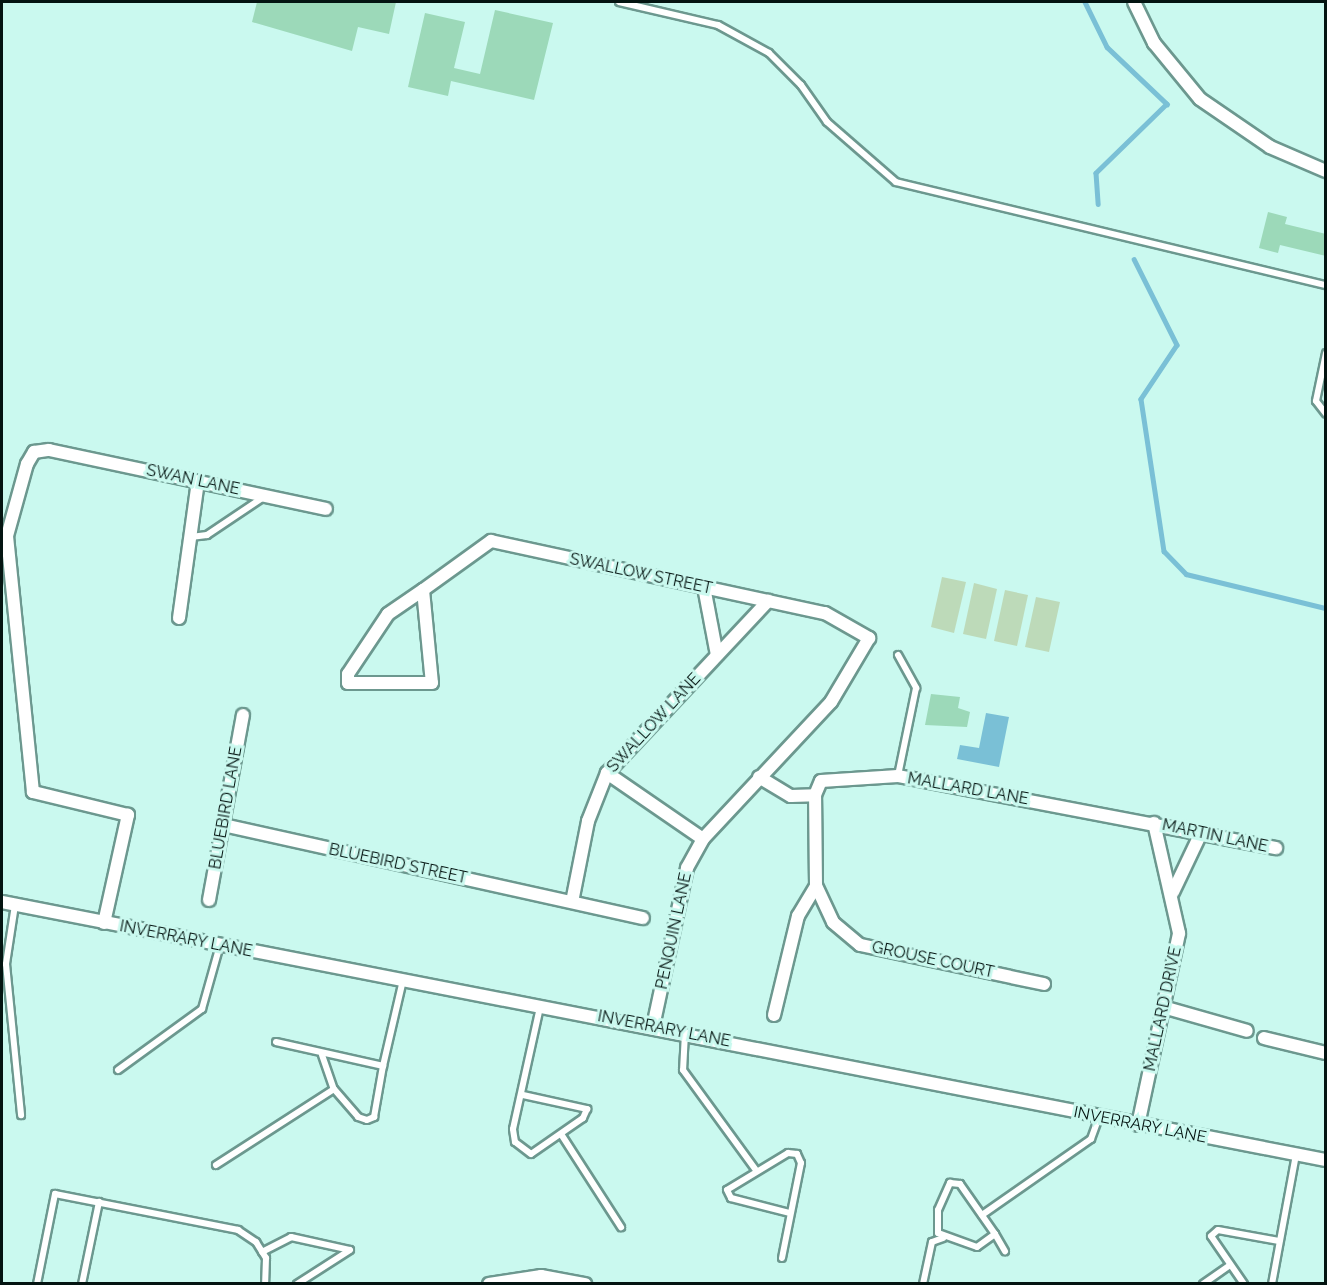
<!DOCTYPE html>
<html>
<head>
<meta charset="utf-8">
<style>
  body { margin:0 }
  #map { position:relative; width:1327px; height:1285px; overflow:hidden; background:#caf9ef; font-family:Raleway,sans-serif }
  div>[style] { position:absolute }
  .green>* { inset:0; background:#bddab9 }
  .water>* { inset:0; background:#7ac0d6 }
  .stream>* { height:4.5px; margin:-2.25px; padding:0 2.25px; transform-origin:2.25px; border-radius:2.25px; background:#7ac0d6 }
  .building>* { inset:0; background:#9cd9b9 }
  .roads { filter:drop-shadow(2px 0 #6c988f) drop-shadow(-2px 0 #6c988f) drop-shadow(0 2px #6c988f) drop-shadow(0 -2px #6c988f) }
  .lane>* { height:6px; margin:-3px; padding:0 3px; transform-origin:3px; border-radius:3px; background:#fff }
  .street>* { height:12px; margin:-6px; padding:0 6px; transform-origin:6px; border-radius:6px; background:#fff }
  span { translate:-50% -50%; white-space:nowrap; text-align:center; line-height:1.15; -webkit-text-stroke:6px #caf9ef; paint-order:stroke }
  .street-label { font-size:16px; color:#041411 }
  .frame { position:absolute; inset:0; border:3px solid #041411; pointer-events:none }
</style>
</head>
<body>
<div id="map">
  <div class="green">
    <div style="clip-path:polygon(942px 577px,966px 582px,954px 633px,931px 627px)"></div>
    <div style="clip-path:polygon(974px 583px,997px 589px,986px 639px,963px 634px)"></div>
    <div style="clip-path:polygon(1005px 590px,1028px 595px,1017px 646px,994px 641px)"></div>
    <div style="clip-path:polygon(1036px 597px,1060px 602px,1049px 652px,1025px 647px)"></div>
  </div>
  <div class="water">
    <div style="clip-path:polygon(986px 713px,1009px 717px,999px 767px,957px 759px,960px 745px,979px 748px)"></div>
  </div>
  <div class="stream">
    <div style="left:1085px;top:2px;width:50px;rotate:63.9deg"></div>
    <div style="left:1107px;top:47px;width:83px;rotate:43.5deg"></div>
    <div style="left:1167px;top:104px;width:99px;rotate:135.8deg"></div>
    <div style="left:1096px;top:173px;width:31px;rotate:86deg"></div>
    <div style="left:1134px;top:259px;width:96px;rotate:63.4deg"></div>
    <div style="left:1177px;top:345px;width:65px;rotate:123.7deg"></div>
    <div style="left:1141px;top:399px;width:154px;rotate:81.4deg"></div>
    <div style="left:1164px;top:551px;width:32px;rotate:46deg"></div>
    <div style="left:1186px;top:574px;width:144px;rotate:13.7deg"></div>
  </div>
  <div class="building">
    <div style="clip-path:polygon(257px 2px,396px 2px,389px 34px,358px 27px,352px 51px,252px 22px)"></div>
    <div style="clip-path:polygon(495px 10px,553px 23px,534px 100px,451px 81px,448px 96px,408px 87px,425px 13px,465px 22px,454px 68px,480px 74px)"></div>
    <div style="clip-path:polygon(1268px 212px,1287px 217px,1285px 224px,1326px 234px,1326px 256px,1280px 245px,1278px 253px,1259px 248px)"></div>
    <div style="clip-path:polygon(931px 694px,960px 697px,958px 708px,970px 712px,967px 727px,925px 725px)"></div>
  </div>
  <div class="roads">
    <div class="lane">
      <div style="left:619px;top:2px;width:102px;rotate:13.1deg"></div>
      <div style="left:718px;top:25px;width:58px;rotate:28.8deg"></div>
      <div style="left:769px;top:53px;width:45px;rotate:45deg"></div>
      <div style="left:801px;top:85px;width:45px;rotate:54.9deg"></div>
      <div style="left:827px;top:122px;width:91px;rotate:41deg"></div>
      <div style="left:896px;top:182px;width:442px;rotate:13.5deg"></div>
      <div style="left:1326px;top:353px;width:49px;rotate:101.8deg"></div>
      <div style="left:1316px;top:401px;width:16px;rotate:52deg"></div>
      <div style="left:191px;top:537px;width:16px;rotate:-7deg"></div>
      <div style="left:207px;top:535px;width:70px;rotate:-33.9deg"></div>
      <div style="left:898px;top:655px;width:38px;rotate:61deg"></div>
      <div style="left:916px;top:688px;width:90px;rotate:101.6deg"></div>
      <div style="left:15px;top:905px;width:60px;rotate:98.7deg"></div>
      <div style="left:6px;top:964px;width:152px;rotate:84.3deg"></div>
      <div style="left:685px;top:1033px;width:37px;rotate:93deg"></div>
      <div style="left:683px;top:1070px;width:124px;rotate:53.9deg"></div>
      <div style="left:276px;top:1042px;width:110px;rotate:12.6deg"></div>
      <div style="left:383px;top:1066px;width:88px;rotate:-76.9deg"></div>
      <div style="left:322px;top:1055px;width:36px;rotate:71deg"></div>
      <div style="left:334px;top:1089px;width:37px;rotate:49deg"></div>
      <div style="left:358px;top:1117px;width:9px;rotate:18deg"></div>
      <div style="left:367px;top:1120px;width:8px;rotate:-23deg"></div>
      <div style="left:374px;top:1117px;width:52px;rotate:-80deg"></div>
      <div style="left:118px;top:1070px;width:104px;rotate:-36deg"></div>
      <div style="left:202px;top:1009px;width:66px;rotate:-74.3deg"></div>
      <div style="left:523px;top:1095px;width:66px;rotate:12.3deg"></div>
      <div style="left:587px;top:1109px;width:10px;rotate:114deg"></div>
      <div style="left:583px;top:1118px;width:63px;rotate:145.3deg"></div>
      <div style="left:531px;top:1154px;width:20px;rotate:-143deg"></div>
      <div style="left:515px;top:1142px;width:13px;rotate:-99deg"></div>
      <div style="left:513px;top:1129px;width:125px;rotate:-77.5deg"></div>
      <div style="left:561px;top:1134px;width:111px;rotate:57.2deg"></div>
      <div style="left:216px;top:1165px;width:140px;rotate:-32.8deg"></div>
      <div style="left:982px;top:1215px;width:133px;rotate:-34.9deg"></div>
      <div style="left:1091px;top:1139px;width:23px;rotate:-70deg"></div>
      <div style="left:995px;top:1234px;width:22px;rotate:144deg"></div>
      <div style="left:977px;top:1247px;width:41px;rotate:-160.3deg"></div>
      <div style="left:938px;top:1233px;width:23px;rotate:-90deg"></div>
      <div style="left:938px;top:1210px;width:30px;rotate:-66deg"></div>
      <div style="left:950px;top:1183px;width:10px;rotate:6deg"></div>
      <div style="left:960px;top:1184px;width:61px;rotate:55deg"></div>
      <div style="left:995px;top:1234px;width:20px;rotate:60deg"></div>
      <div style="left:262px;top:1252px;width:33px;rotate:-27deg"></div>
      <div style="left:291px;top:1237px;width:60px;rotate:12.4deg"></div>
      <div style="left:782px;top:1258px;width:97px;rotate:-78.7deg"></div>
      <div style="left:801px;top:1163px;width:10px;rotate:-114deg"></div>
      <div style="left:797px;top:1154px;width:9px;rotate:-174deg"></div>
      <div style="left:788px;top:1153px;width:71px;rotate:148.8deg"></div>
      <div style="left:727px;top:1190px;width:9px;rotate:63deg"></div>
      <div style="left:731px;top:1198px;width:61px;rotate:14.3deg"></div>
      <div style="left:37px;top:1284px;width:92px;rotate:-78.7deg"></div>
      <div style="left:55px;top:1194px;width:187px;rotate:11.1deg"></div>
      <div style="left:238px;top:1230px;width:22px;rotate:34deg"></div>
      <div style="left:256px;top:1242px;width:19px;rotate:58deg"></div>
      <div style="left:266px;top:1258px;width:26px;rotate:92deg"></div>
      <div style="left:82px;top:1284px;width:84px;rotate:-78.3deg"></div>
      <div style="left:297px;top:1284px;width:63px;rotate:-32.7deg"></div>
      <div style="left:923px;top:1284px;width:43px;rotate:-77.9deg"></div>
      <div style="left:932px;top:1242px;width:12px;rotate:-20deg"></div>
      <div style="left:1203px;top:1284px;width:32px;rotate:-35deg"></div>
      <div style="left:1244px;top:1284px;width:58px;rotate:-124.5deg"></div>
      <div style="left:1211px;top:1236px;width:9px;rotate:-41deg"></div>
      <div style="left:1218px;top:1230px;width:62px;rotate:10.2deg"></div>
      <div style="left:1272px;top:1284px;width:132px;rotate:-79.5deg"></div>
    </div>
    <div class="street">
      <div style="left:1134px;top:2px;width:46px;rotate:64deg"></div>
      <div style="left:1154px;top:43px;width:72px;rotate:50.6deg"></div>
      <div style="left:1200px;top:99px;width:85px;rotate:34.4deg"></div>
      <div style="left:1270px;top:147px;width:61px;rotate:23.2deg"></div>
      <div style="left:704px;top:587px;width:69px;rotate:79.2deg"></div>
      <div style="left:423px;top:590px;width:84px;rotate:-35.8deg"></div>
      <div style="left:491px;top:541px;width:342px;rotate:12.2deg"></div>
      <div style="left:825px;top:613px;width:51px;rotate:29.6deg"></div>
      <div style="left:869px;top:638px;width:74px;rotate:120.7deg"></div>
      <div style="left:831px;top:702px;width:187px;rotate:133.1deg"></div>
      <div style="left:703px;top:839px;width:33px;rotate:119deg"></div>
      <div style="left:687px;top:868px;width:163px;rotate:102.1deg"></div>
      <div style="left:423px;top:590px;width:93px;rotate:84.5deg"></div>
      <div style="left:432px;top:683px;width:84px;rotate:180deg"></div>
      <div style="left:348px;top:683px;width:9px;rotate:-90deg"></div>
      <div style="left:348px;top:674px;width:72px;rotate:-56.3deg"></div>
      <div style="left:388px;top:614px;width:42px;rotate:-34.4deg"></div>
      <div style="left:179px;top:618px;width:138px;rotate:-82.1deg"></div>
      <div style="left:607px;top:773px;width:116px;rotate:34.5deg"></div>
      <div style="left:759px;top:777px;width:37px;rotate:31deg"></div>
      <div style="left:791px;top:796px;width:24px;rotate:-2deg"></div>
      <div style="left:223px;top:825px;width:430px;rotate:12.5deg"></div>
      <div style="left:1173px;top:892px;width:65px;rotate:-64.6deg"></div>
      <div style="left:209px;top:900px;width:188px;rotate:-79.6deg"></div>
      <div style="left:2px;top:902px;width:1349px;rotate:11.03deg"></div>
      <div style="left:572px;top:902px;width:83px;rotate:-78.8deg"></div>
      <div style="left:588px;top:821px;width:52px;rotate:-68.4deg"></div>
      <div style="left:607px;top:773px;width:236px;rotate:-46.9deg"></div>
      <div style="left:104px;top:923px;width:111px;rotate:-77.5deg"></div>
      <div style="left:128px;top:815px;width:98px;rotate:-166.4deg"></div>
      <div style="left:33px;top:792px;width:257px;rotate:-95.8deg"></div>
      <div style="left:7px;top:536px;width:75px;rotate:-74.5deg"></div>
      <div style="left:27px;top:464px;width:14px;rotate:-60deg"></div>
      <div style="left:34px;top:452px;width:15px;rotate:-8deg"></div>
      <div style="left:49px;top:450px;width:283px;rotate:12deg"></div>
      <div style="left:1044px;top:984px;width:188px;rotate:-168deg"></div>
      <div style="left:860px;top:945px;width:35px;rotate:-140deg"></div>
      <div style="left:833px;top:922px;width:40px;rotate:-115deg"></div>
      <div style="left:816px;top:886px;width:91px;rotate:-90.6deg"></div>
      <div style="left:815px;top:795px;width:15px;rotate:-67deg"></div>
      <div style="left:821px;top:781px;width:77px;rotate:-3.7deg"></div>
      <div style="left:898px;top:776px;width:385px;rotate:10.8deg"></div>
      <div style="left:1163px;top:1007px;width:87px;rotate:15.9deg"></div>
      <div style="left:774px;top:1015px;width:102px;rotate:-76.4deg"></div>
      <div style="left:798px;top:916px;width:35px;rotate:-59deg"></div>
      <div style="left:1264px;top:1038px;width:64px;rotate:13.6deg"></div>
      <div style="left:1138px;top:1125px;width:196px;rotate:-77.9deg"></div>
      <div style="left:1179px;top:933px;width:113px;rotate:-102.8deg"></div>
      <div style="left:489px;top:1284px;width:53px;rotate:-8.7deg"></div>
      <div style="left:541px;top:1276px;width:45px;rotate:10.3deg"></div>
    </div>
  </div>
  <div class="street-label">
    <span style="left:193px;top:480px;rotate:12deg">SWAN LANE</span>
    <span style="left:641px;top:574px;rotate:12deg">SWALLOW STREET</span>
    <span style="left:654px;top:723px;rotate:-47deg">SWALLOW LANE</span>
    <span style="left:968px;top:789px;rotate:10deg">MALLARD LANE</span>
    <span style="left:226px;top:808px;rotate:-80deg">BLUEBIRD LANE</span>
    <span style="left:1215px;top:836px;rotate:12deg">MARTIN LANE</span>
    <span style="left:398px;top:864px;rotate:12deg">BLUEBIRD STREET</span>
    <span style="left:674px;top:931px;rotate:-78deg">PENQUIN LANE</span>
    <span style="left:186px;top:939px;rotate:11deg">INVERRARY LANE</span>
    <span style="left:933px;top:960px;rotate:12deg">GROUSE COURT</span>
    <span style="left:1163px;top:1009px;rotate:-78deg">MALLARD DRIVE</span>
    <span style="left:664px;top:1029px;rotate:11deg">INVERRARY LANE</span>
    <span style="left:1140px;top:1125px;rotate:11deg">INVERRARY LANE</span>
  </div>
  <div class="frame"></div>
</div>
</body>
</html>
